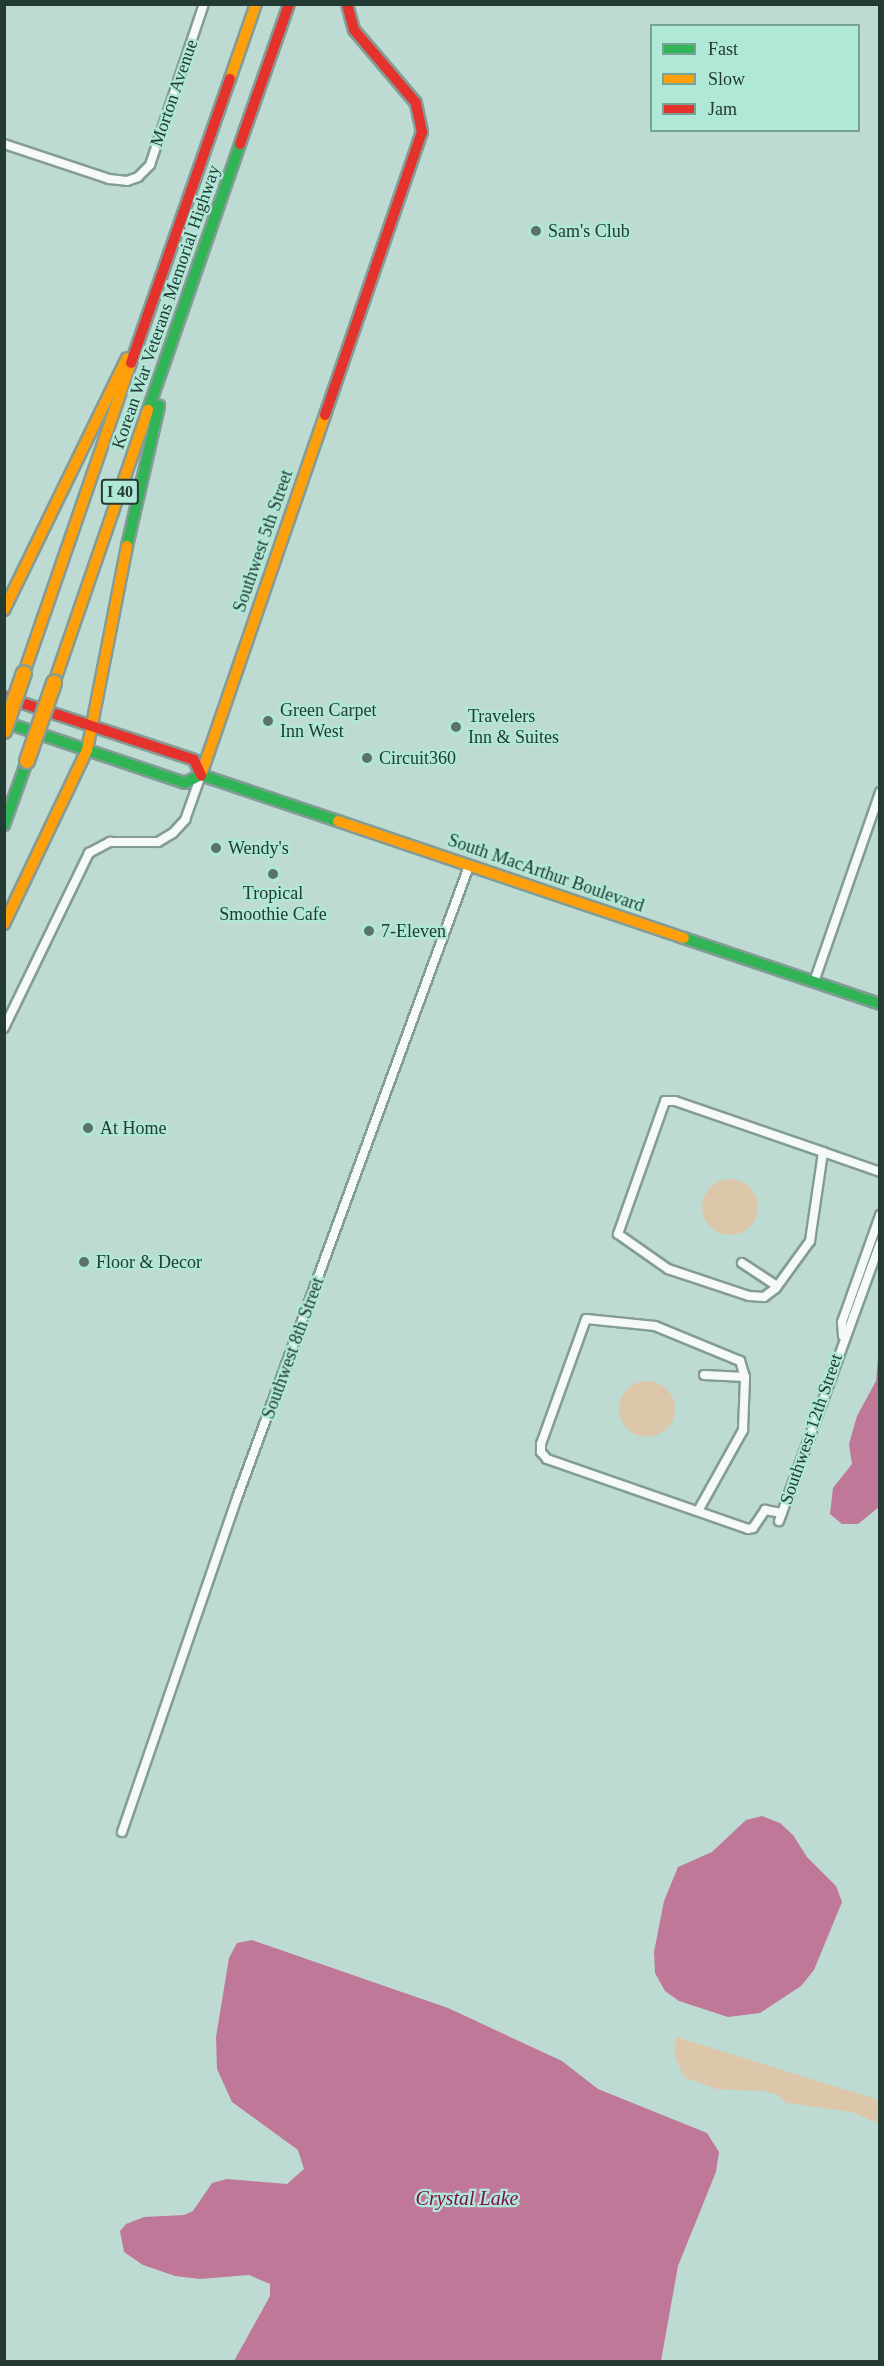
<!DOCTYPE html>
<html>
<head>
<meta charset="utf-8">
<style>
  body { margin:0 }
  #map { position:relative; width:884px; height:2366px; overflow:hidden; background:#bddbd2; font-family:"Times New Roman",serif }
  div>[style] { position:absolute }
  .green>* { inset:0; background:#dcc7ab }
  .round { border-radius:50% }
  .water>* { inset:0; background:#c07899 }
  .roads { filter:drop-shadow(2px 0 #849c96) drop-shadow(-2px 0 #849c96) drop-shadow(0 2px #849c96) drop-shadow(0 -2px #849c96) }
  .street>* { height:8px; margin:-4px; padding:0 4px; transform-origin:4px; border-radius:4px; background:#f5faf8 }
  .fast>* { height:10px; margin:-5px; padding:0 5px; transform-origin:5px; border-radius:5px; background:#30b455 }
  .slow>* { height:10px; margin:-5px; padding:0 5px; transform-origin:5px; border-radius:5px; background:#ff9f0a }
  .jam>* { height:10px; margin:-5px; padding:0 5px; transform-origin:5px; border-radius:5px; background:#e5322d }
  .bridges { filter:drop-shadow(2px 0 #849c96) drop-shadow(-2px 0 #849c96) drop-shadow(0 2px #849c96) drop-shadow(0 -2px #849c96) }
  .slow-bridge>* { height:14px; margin:-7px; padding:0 7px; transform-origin:7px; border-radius:7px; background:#ff9f0a }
  .dots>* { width:16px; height:16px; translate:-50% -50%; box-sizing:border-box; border:3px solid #b0e8d8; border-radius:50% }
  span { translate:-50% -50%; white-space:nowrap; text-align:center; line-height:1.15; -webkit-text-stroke:4.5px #b0e8d8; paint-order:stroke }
  .shield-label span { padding:2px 4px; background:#b0e8d8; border:2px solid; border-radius:4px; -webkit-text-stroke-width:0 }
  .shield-label { font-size:16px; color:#243a34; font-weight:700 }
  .street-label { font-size:18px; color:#243a34 }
  .poi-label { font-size:18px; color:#243a34 }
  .left { translate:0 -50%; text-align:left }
  .water-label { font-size:20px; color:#7c0c48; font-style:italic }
  .frame { position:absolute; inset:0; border:6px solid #243a34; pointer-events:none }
  .legend { position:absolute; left:650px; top:24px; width:210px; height:108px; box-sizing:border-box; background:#b0e8d8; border:2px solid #78a296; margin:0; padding:8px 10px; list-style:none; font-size:18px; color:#243a34 }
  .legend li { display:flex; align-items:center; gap:12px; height:30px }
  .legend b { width:30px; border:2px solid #78a296 }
</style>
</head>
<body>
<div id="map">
  <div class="green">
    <div class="round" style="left:702px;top:1179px;width:56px;height:56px"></div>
    <div class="round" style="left:619px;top:1381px;width:56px;height:56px"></div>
    <div style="clip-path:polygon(676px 2037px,879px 2100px,879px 2124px,852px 2112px,786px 2103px,779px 2095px,764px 2091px,716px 2089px,684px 2077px,675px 2056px)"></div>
  </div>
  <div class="water">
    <div style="clip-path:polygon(879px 1347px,879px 1507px,858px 1524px,842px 1524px,830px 1514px,833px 1488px,852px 1464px,849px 1444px,857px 1416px,876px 1381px)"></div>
    <div style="clip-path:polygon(762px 1816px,780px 1823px,793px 1835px,807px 1857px,836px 1886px,842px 1902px,814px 1970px,801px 1986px,760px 2013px,728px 2017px,679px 2001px,665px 1991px,655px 1973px,654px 1952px,664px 1901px,678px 1867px,712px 1852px,746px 1820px)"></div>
    <div style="clip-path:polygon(252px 1940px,448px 2008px,562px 2061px,598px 2089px,707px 2133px,719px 2152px,716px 2172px,678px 2266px,661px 2361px,234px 2361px,270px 2296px,270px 2284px,249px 2275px,200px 2279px,175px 2276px,143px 2265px,124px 2252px,120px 2231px,126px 2224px,144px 2217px,184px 2215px,193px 2211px,212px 2183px,227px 2179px,287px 2184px,304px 2169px,298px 2150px,232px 2102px,217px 2069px,216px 2037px,229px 1958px,237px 1943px)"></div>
  </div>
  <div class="roads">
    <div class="street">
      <div style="left:4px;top:144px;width:111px;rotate:18.4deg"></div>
      <div style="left:109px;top:179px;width:18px;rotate:6deg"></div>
      <div style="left:127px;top:181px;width:12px;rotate:-20deg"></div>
      <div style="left:138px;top:177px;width:17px;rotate:-45deg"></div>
      <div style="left:150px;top:165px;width:170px;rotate:-71.5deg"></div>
      <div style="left:814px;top:982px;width:201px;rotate:-70.8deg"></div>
      <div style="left:4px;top:1028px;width:195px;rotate:-64.1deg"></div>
      <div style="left:89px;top:853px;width:24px;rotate:-28deg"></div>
      <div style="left:110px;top:842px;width:48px"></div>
      <div style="left:158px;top:842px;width:17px;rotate:-31deg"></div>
      <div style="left:173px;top:833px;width:18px;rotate:-47deg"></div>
      <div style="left:185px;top:820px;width:48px;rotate:-70.4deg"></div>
      <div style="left:823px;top:1152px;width:90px;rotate:98.3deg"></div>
      <div style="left:810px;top:1241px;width:58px;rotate:125.9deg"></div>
      <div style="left:776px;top:1288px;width:15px;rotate:143deg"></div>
      <div style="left:764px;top:1297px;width:15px;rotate:-176deg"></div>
      <div style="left:749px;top:1296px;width:85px;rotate:-161.6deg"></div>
      <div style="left:668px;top:1269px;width:61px;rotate:-145deg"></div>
      <div style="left:618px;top:1234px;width:141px;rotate:-70.5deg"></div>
      <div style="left:665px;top:1101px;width:10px"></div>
      <div style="left:675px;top:1101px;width:157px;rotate:19deg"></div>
      <div style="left:823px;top:1152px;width:60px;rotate:19.3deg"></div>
      <div style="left:742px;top:1263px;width:42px;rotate:33.3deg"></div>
      <div style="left:843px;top:1336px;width:14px;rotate:-94deg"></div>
      <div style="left:842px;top:1322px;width:114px;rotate:-70.4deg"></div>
      <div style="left:704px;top:1375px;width:41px;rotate:2.8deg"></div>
      <div style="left:698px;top:1511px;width:93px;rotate:-60.9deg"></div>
      <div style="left:743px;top:1430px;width:53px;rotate:-87.8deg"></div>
      <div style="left:745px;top:1377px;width:17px;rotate:-107deg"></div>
      <div style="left:740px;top:1361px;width:92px;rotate:-157.6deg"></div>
      <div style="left:655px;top:1326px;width:69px;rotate:-174.2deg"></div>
      <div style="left:586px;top:1319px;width:133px;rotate:109.8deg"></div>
      <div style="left:541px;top:1444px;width:8px;rotate:90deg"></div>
      <div style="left:541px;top:1452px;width:9px;rotate:49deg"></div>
      <div style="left:547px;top:1459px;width:213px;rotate:19.2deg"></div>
      <div style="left:748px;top:1529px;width:5px;rotate:-11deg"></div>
      <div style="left:753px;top:1528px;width:22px;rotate:-56deg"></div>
      <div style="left:765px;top:1510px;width:17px;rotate:10deg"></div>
      <div style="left:779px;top:1521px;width:295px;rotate:-70deg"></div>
      <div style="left:122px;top:1832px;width:353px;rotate:-71deg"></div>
      <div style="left:237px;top:1498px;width:673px;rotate:-69.84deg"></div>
    </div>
    <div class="fast">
      <div style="left:148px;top:410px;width:281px;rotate:-70.9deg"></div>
      <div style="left:127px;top:546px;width:144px;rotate:-77.1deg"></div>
      <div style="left:4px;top:722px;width:191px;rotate:18.6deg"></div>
      <div style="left:185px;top:783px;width:18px;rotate:-27deg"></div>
      <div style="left:201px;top:775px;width:145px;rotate:18.6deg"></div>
      <div style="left:4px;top:825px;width:68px;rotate:-70.2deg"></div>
      <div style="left:684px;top:938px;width:207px;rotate:18.6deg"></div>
    </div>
    <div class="slow">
      <div style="left:230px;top:79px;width:79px;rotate:-70.9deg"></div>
      <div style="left:4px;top:610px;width:280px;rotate:-64deg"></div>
      <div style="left:24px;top:673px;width:328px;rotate:-71deg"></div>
      <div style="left:54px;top:683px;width:289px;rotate:-71deg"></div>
      <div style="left:201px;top:775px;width:381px;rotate:-71deg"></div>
      <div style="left:338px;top:821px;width:365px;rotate:18.7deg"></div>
      <div style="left:4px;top:924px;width:193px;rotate:-64.5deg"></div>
      <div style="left:87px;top:750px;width:208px;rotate:-78.9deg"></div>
    </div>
    <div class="jam">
      <div style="left:240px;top:144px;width:148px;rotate:-70.7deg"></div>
      <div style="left:131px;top:363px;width:301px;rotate:-70.8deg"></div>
      <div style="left:325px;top:415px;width:299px;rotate:-71.1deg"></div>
      <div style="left:422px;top:132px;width:30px;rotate:-102deg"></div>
      <div style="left:416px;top:103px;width:96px;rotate:-130.3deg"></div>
      <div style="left:354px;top:30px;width:27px;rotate:-105deg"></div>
      <div style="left:4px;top:697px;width:200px;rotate:18.3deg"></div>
      <div style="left:194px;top:760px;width:17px;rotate:65deg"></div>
    </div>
  </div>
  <div class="bridges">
    <div class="slow-bridge">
      <div style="left:4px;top:731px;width:61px;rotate:-71deg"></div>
      <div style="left:27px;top:761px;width:83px;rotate:-70.9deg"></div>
    </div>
  </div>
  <div class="dots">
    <div style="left:536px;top:231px;background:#5a726b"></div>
    <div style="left:268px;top:721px;background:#5a726b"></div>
    <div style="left:456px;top:727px;background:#5a726b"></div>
    <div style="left:367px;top:758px;background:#5a726b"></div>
    <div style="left:216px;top:848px;background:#5a726b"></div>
    <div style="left:273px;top:874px;background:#5a726b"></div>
    <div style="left:369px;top:931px;background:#5a726b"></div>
    <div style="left:88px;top:1128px;background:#5a726b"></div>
    <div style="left:84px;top:1262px;background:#5a726b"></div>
  </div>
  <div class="shield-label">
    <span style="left:120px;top:492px">I 40</span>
  </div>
  <div class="street-label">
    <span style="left:174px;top:93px;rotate:-71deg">Morton Avenue</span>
    <span style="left:166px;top:307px;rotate:-71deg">Korean War Veterans Memorial Highway</span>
    <span style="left:263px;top:541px;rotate:-71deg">Southwest 5th Street</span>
    <span style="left:546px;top:873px;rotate:19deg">South MacArthur Boulevard</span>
    <span style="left:293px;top:1348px;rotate:-70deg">Southwest 8th Street</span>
    <span style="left:811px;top:1429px;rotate:-71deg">Southwest 12th Street</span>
  </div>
  <div class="poi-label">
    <span class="left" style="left:548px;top:231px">Sam's Club</span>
    <span class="left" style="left:280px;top:721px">Green Carpet<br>Inn West</span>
    <span class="left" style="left:468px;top:727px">Travelers<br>Inn &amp; Suites</span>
    <span class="left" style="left:379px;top:758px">Circuit360</span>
    <span class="left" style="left:228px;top:848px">Wendy's</span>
    <span style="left:273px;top:904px">Tropical<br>Smoothie Cafe</span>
    <span class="left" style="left:381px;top:931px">7-Eleven</span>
    <span class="left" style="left:100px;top:1128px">At Home</span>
    <span class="left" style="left:96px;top:1262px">Floor &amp; Decor</span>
  </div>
  <div class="water-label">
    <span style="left:467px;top:2198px">Crystal Lake</span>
  </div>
  <div class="frame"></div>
  <ul class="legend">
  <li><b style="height:8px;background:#30b455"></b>Fast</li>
  <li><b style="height:8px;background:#ff9f0a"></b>Slow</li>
  <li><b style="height:8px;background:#e5322d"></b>Jam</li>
  </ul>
</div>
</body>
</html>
